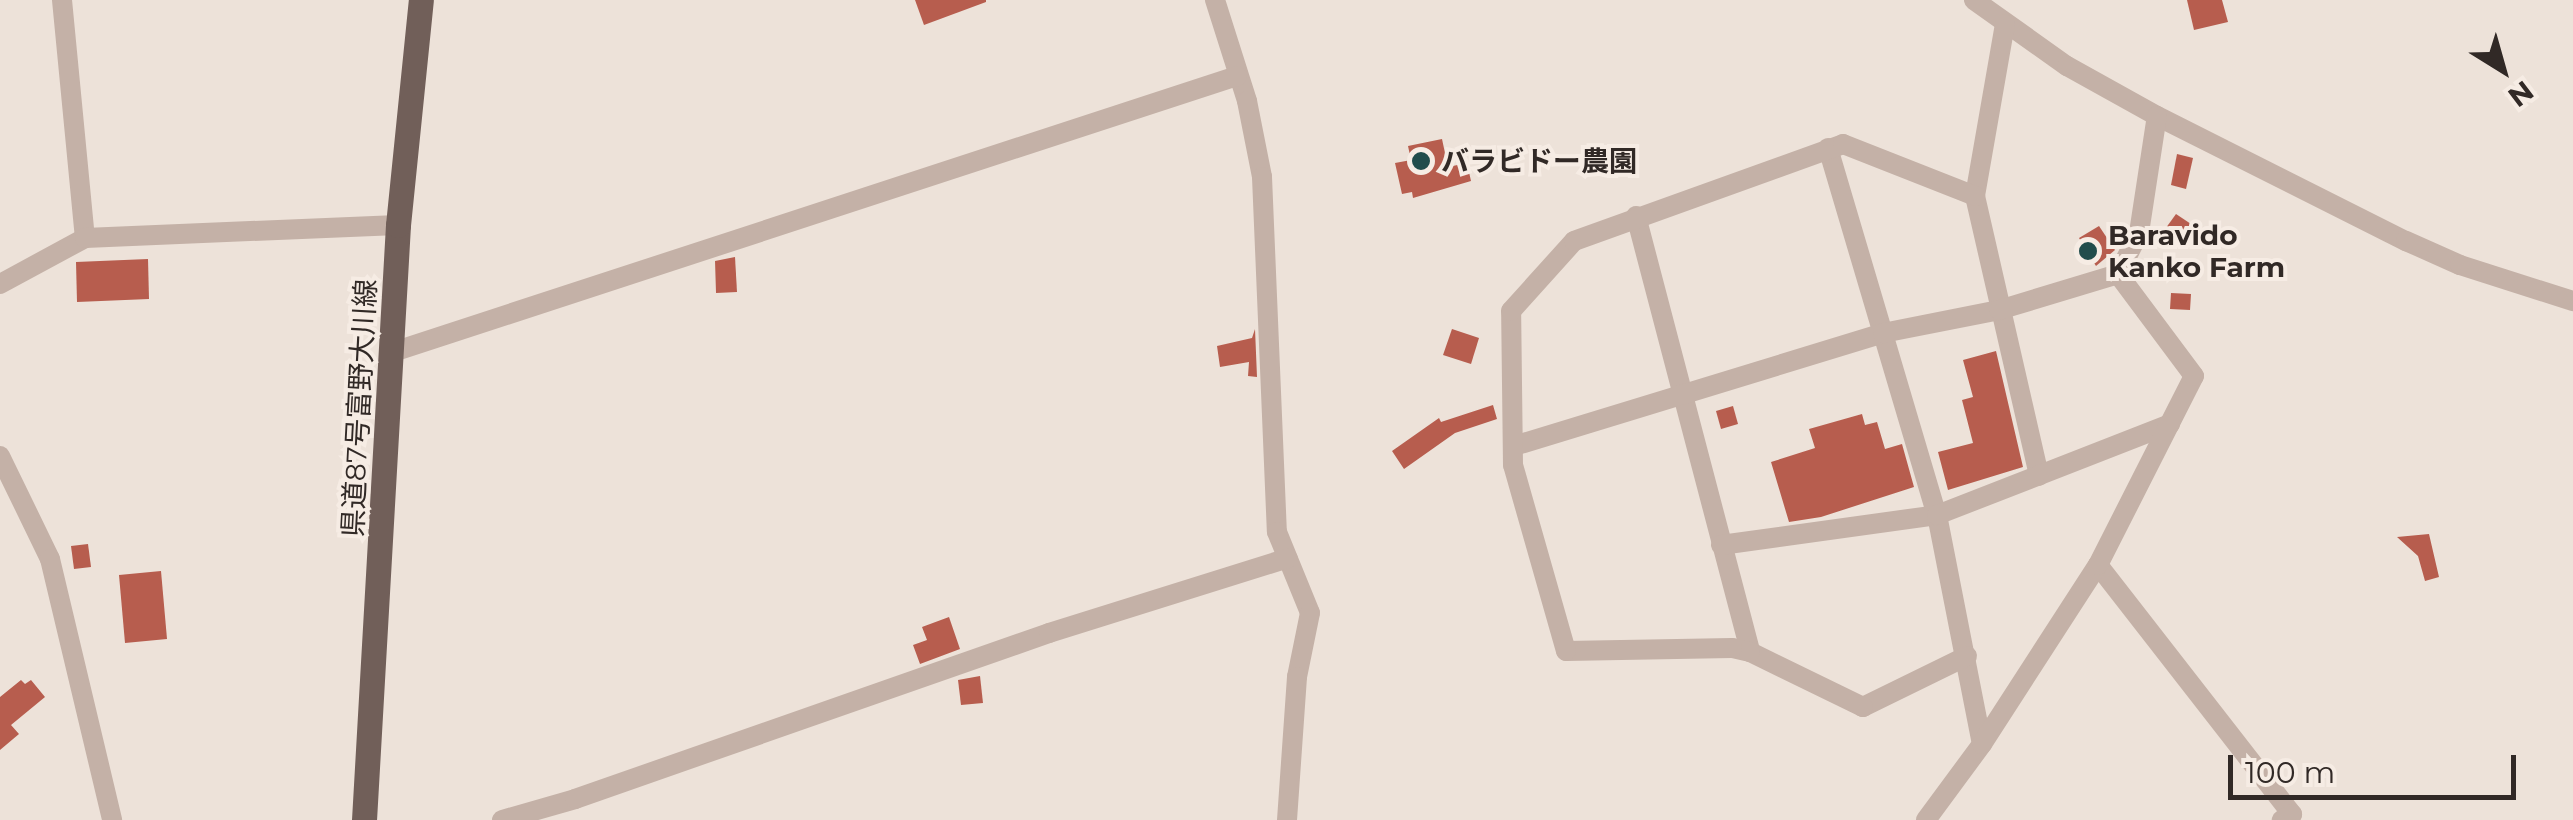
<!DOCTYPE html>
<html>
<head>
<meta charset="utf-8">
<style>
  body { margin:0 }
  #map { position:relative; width:2573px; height:820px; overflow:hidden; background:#ede2d9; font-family:Montserrat,"Noto Sans JP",sans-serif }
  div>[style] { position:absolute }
  .building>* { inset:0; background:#b75d4e }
  .street>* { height:20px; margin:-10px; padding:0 10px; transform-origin:10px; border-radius:10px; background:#c4b1a7 }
  .primary>* { height:25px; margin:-12.5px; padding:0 12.5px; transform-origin:12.5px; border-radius:12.5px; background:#715f59 }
  .dots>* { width:28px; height:28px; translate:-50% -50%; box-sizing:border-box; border:5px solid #f6ece4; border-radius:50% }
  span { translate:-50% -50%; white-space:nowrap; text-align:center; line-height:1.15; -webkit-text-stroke:8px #f6ece4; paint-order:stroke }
  .poi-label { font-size:28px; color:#312926; font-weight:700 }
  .left { translate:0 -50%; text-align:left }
  .street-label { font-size:28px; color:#312926 }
  .north { position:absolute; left:2453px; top:20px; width:100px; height:100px; -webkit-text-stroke:8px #f6ece4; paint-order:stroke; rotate:143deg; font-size:28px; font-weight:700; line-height:40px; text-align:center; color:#312926 }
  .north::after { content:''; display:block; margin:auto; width:35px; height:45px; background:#312926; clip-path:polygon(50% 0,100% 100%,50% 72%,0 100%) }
  .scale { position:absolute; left:2228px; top:755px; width:288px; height:45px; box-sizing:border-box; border:5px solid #312926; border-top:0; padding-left:12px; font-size:30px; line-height:35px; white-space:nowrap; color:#312926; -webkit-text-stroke:8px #f6ece4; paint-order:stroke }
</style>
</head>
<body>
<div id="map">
  <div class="building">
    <div style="clip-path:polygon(915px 0,986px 0,986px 2px,924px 25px)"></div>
    <div style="clip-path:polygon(2187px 0,2222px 0,2228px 22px,2194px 30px)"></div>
    <div style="clip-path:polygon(1442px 139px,1448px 167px,1467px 163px,1471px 181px,1413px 198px,1412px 192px,1402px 194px,1395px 163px,1411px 160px,1408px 146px)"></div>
    <div style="clip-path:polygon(2177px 154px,2193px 158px,2186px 189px,2171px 185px)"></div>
    <div style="clip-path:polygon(2176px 214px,2191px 224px,2177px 242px,2163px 232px)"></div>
    <div style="clip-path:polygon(2099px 226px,2115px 250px,2096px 266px,2079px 238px)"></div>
    <div style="clip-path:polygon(735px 257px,737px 292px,716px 293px,715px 261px)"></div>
    <div style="clip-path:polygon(148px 259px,149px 299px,77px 302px,76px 262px)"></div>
    <div style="clip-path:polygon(2171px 293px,2191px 294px,2190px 310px,2170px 309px)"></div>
    <div style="clip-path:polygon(1255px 329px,1257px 377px,1248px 376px,1249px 362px,1220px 367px,1217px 346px,1252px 338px)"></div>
    <div style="clip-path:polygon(1452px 329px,1479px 338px,1471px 364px,1443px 355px)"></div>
    <div style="clip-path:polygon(1996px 351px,2023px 467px,1948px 490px,1938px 452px,1973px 443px,1962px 400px,1973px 397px,1963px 360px)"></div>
    <div style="clip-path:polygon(1493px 405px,1497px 419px,1455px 433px,1404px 469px,1392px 451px,1439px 418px,1441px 422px)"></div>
    <div style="clip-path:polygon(1733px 406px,1738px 424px,1721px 429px,1716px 411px)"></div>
    <div style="clip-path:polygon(1862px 414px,1865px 425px,1877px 422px,1885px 449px,1902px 444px,1914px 487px,1821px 517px,1789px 522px,1771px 462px,1815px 448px,1809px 429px)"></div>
    <div style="clip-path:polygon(2429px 534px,2439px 577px,2425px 581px,2418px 556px,2397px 537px)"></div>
    <div style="clip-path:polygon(88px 544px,91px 567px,74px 569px,71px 546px)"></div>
    <div style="clip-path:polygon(161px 571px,167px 639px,125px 643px,119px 575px)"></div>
    <div style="clip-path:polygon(949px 617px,960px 649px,920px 664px,913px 645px,927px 640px,922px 627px)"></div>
    <div style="clip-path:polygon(980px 676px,983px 703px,961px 705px,958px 680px)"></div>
    <div style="clip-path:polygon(21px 680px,25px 684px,31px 680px,45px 697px,11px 725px,19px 734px,0 750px,0 697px)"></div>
  </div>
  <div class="street">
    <div style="left:62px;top:0;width:239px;rotate:84.5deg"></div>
    <div style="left:1215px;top:0;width:106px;rotate:72.4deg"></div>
    <div style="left:1247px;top:101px;width:77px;rotate:78.8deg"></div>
    <div style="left:1262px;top:177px;width:355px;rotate:87.6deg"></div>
    <div style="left:1277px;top:532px;width:87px;rotate:67.8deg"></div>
    <div style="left:1310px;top:613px;width:65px;rotate:101.5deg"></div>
    <div style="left:1297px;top:677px;width:143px;rotate:94deg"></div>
    <div style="left:1974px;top:0;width:114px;rotate:35.4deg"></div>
    <div style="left:2067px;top:66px;width:103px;rotate:29.1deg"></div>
    <div style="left:2157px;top:116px;width:279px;rotate:26.7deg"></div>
    <div style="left:2406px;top:241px;width:59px;rotate:24deg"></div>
    <div style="left:2460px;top:265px;width:119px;rotate:17.7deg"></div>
    <div style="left:2005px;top:24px;width:175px;rotate:99.9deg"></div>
    <div style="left:1975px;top:196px;width:287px;rotate:77.1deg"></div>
    <div style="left:1828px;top:148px;width:383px;rotate:73.5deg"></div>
    <div style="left:1937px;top:515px;width:233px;rotate:78.9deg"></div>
    <div style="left:1636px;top:216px;width:451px;rotate:75.3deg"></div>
    <div style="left:0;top:284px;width:97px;rotate:-28.4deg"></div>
    <div style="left:85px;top:238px;width:313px;rotate:-2.4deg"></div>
    <div style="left:393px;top:352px;width:888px;rotate:-18.11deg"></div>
    <div style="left:1514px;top:446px;width:386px;rotate:-17deg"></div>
    <div style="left:1883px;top:333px;width:118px;rotate:-11.2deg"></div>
    <div style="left:1999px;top:310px;width:124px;rotate:-16.8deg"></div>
    <div style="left:2118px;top:274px;width:46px;rotate:-62.9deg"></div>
    <div style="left:2139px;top:233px;width:118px;rotate:-81.3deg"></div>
    <div style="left:0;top:456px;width:114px;rotate:64.1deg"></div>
    <div style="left:50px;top:559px;width:268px;rotate:76.6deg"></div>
    <div style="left:1721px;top:545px;width:218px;rotate:-7.9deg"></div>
    <div style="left:1937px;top:515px;width:250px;rotate:-21.3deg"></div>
    <div style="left:2098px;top:565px;width:316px;rotate:52.1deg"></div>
    <div style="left:2292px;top:814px;width:12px;rotate:149deg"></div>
    <div style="left:1967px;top:656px;width:116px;rotate:153.9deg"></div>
    <div style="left:1863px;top:707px;width:126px;rotate:-154deg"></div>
    <div style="left:1750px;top:652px;width:18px;rotate:-167deg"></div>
    <div style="left:1732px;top:648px;width:166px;rotate:179deg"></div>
    <div style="left:1566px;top:651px;width:193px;rotate:-105.9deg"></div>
    <div style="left:1513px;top:465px;width:154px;rotate:-90.7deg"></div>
    <div style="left:1511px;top:311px;width:94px;rotate:-48deg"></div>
    <div style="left:1574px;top:241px;width:286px;rotate:-19.8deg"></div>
    <div style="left:1843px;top:144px;width:142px;rotate:21.5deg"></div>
    <div style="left:502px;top:820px;width:76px;rotate:-16deg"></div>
    <div style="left:575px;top:799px;width:502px;rotate:-19.3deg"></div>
    <div style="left:1049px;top:633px;width:250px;rotate:-17.4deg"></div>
    <div style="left:1926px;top:820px;width:94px;rotate:-53.6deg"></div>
    <div style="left:1982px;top:744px;width:213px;rotate:-57.1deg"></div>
    <div style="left:2098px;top:565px;width:212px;rotate:-63.1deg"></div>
    <div style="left:2194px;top:376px;width:127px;rotate:-126.7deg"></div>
  </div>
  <div class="primary">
    <div style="left:364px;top:820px;width:596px;rotate:-86.73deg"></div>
    <div style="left:398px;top:225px;width:226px;rotate:-84.2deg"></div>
  </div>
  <div class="dots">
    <div style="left:1421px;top:161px;background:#214d4c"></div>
    <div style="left:2088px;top:251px;background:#214d4c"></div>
  </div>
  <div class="poi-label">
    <span class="left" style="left:1441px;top:161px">バラビドー農園</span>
    <span class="left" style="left:2108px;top:251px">Baravido<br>Kanko Farm</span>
  </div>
  <div class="street-label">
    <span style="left:359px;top:408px;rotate:-87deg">県道87号富野大川線</span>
  </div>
  <div class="north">N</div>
  <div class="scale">100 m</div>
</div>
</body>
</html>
